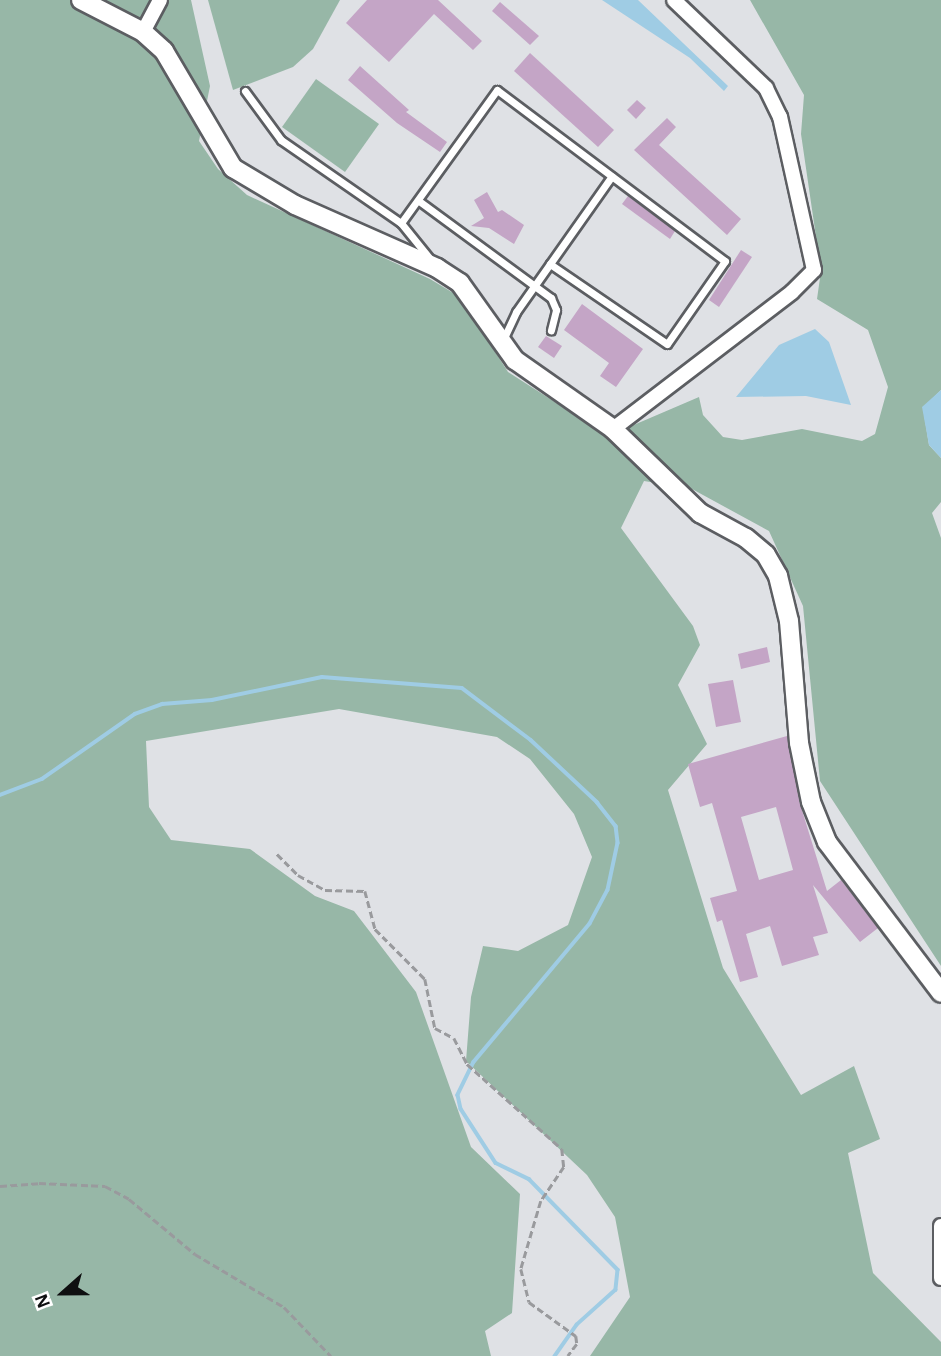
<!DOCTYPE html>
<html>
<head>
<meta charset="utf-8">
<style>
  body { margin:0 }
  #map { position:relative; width:941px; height:1356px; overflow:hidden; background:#dfe1e5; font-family:"Alegreya Sans",sans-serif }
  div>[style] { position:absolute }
  .green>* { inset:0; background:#97b7a7 }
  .water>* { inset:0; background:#9fcce4 }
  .stream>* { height:3.5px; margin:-1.75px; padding:0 1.75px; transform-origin:1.75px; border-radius:1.75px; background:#9fcce4 }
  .building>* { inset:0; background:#c4a5c6 }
  .path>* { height:2.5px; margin-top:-1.25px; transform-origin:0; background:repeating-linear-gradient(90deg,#999a9d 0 7px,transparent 0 10.5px) }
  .roads { filter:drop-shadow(2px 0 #5c5e62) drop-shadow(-2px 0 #5c5e62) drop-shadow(0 2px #5c5e62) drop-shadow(0 -2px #5c5e62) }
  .service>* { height:7px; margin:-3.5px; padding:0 3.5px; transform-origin:3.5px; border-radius:3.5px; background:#fff }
  .minor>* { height:14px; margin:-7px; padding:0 7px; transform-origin:7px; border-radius:7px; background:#fff }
  .tertiary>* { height:18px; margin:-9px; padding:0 9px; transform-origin:9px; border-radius:9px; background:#fff }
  span { translate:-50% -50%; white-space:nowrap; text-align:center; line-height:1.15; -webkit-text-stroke:5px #fff; paint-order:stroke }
  .north { position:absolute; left:28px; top:1258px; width:70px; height:70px; -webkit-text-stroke:5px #fff; paint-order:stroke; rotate:249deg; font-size:19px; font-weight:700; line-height:28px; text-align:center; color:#0e0f10 }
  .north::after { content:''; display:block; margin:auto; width:24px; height:32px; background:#0e0f10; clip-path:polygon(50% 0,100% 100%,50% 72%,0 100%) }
</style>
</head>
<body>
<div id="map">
  <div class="green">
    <div style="clip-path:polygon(0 0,191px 0,210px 86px,199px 141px,218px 169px,247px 195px,430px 279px,460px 297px,508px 372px,608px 436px,699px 397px,703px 415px,723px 437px,742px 440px,802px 429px,862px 441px,875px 434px,888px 387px,868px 330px,817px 299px,821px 271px,801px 134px,804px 95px,750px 0,941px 0,941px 390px,923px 408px,929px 445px,941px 458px,941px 502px,932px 513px,941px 538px,941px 966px,820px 781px,803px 606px,769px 531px,692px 489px,644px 481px,621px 528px,693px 626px,700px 645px,678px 685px,707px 744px,668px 790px,723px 968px,801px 1095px,854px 1066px,880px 1139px,848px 1153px,873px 1273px,941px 1342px,941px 1356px,590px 1356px,630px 1297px,615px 1217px,587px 1175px,466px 1061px,471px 997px,483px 946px,518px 951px,568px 925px,592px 857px,574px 814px,530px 759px,497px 737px,339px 709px,146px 741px,149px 807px,171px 840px,250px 849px,315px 896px,354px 911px,416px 992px,471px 1147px,520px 1194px,512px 1313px,485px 1331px,491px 1356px,0 1356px)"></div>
    <div style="clip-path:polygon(208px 0,340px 0,313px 49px,293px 67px,233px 90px)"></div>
    <div style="clip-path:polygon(316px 79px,379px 124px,345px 172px,282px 127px)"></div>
  </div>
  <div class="water">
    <div style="clip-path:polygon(602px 0,638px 0,728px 86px,724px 91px,690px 58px)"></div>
    <div style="clip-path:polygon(815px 329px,829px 342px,851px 405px,806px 396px,736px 397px,779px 345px)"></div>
    <div style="clip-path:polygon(941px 390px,941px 458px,929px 445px,922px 407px)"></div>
  </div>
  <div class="stream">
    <div style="left:0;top:795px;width:45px;rotate:-20.9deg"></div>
    <div style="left:42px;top:779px;width:113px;rotate:-35deg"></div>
    <div style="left:135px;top:714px;width:29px;rotate:-20deg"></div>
    <div style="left:162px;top:704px;width:50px;rotate:-4.6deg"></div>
    <div style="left:212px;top:700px;width:112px;rotate:-11.8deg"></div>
    <div style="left:322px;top:677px;width:140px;rotate:4.5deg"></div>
    <div style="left:462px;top:688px;width:86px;rotate:37deg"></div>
    <div style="left:531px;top:740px;width:91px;rotate:43.2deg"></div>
    <div style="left:597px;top:802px;width:31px;rotate:52deg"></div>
    <div style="left:616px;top:826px;width:17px;rotate:83deg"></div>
    <div style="left:618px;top:843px;width:48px;rotate:102deg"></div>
    <div style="left:608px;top:890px;width:38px;rotate:118deg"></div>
    <div style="left:590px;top:924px;width:180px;rotate:130deg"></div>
    <div style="left:474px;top:1062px;width:37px;rotate:116deg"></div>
    <div style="left:458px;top:1095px;width:14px;rotate:78deg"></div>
    <div style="left:461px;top:1109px;width:64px;rotate:57.1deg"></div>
    <div style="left:496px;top:1163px;width:37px;rotate:26deg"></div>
    <div style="left:529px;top:1179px;width:127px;rotate:45.6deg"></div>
    <div style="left:618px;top:1270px;width:20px;rotate:96deg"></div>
    <div style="left:616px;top:1290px;width:52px;rotate:138.1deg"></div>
    <div style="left:577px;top:1325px;width:38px;rotate:125deg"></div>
  </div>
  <div class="building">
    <div style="clip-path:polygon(367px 0,438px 0,482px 41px,473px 50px,434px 14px,389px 62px,346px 23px)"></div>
    <div style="clip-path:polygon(500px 2px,539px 36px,530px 45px,492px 11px)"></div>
    <div style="clip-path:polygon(530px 53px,614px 130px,598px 147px,514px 71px)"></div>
    <div style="clip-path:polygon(360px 66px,409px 110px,406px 112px,447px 142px,440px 152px,397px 123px,348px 80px)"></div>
    <div style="clip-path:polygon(637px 100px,646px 108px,636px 119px,627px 110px)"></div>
    <div style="clip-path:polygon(667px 118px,676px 127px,659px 145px,741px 219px,727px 235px,634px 150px)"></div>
    <div style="clip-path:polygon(487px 192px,498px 212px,502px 210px,524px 225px,514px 244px,489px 228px,471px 226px,484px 218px,474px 200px)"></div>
    <div style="clip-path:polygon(628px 196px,675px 231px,670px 239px,622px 204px)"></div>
    <div style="clip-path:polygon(741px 250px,752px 257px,719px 307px,709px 300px)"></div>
    <div style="clip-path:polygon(582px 304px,643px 349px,616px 387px,600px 376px,609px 363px,564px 330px)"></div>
    <div style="clip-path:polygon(546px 336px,562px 346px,554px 358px,538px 347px)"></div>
    <div style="clip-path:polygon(767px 647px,770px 662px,741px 669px,738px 654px)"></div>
    <div style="clip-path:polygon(733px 680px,741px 722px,716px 727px,708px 684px)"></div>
    <div style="clip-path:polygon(evenodd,787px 736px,800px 804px,827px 891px,841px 880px,878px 928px,860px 942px,813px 885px,828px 933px,813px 937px,819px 955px,782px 966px,770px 926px,746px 934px,758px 977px,740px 982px,722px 920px,717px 922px,710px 898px,737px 891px,712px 803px,700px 807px,688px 764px,787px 736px,776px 807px,793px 870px,759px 880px,741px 817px,776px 807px)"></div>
  </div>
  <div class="path">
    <div style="left:277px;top:854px;width:30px;rotate:45deg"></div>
    <div style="left:298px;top:875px;width:31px;rotate:29deg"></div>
    <div style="left:325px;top:890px;width:40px;rotate:1.4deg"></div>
    <div style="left:365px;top:891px;width:39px;rotate:75deg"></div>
    <div style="left:375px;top:929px;width:71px;rotate:45deg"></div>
    <div style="left:425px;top:979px;width:50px;rotate:78.5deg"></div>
    <div style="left:435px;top:1028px;width:21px;rotate:28deg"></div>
    <div style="left:454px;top:1038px;width:29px;rotate:63deg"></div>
    <div style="left:467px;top:1064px;width:127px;rotate:41.8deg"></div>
    <div style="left:562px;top:1149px;width:18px;rotate:84deg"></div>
    <div style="left:564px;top:1167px;width:41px;rotate:124.1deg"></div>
    <div style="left:541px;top:1201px;width:71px;rotate:106.4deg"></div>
    <div style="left:521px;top:1269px;width:34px;rotate:76deg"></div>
    <div style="left:529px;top:1302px;width:58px;rotate:35.9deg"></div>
    <div style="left:576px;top:1336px;width:8px;rotate:83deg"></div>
    <div style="left:577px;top:1344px;width:15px;rotate:127deg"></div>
    <div style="left:0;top:1186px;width:39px;rotate:-4deg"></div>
    <div style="left:39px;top:1183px;width:66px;rotate:2.6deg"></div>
    <div style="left:105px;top:1186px;width:27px;rotate:28deg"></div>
    <div style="left:129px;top:1199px;width:86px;rotate:39.8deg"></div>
    <div style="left:195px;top:1254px;width:104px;rotate:30.8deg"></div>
    <div style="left:284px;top:1307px;width:68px;rotate:46.2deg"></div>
  </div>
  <div class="roads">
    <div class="service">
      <div style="left:245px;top:91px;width:61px;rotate:53.7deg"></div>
      <div style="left:281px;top:140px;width:146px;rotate:34.7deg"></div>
      <div style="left:401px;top:223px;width:46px;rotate:51.1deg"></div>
      <div style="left:419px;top:201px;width:164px;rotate:36.3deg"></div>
      <div style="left:551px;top:298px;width:13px;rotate:67deg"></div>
      <div style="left:556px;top:310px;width:21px;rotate:104deg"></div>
      <div style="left:401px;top:223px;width:164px;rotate:-54.2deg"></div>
      <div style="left:497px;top:90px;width:285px;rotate:36.9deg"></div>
      <div style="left:725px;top:261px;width:101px;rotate:124.9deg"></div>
      <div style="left:667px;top:344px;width:142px;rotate:-145.6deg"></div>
      <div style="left:503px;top:340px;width:31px;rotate:-65deg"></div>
      <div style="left:516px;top:312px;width:166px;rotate:-54.8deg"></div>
    </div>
    <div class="minor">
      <div style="left:143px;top:32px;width:36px;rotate:-62deg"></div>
      <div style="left:613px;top:429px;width:225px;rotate:-37.4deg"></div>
      <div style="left:792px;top:292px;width:31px;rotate:-45deg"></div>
      <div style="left:814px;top:270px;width:157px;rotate:-102.5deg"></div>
      <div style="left:780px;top:117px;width:32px;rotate:-116deg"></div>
      <div style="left:766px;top:88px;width:127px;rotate:-136.3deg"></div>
      <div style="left:941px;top:1226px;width:52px;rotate:90deg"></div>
    </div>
    <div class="tertiary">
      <div style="left:81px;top:0;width:70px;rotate:27.3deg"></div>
      <div style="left:143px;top:32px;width:28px;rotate:42deg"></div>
      <div style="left:164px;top:51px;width:136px;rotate:59.5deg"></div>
      <div style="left:233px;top:168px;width:72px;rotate:30.8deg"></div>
      <div style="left:295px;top:205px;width:155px;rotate:23.9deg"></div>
      <div style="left:437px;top:268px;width:27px;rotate:33deg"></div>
      <div style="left:460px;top:283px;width:95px;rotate:54.5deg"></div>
      <div style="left:515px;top:360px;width:120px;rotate:35.1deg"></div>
      <div style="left:613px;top:429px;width:121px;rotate:44deg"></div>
      <div style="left:700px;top:513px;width:52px;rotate:28.5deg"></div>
      <div style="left:746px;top:538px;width:26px;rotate:40deg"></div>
      <div style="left:766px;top:555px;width:24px;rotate:60deg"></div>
      <div style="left:778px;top:576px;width:46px;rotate:76.3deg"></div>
      <div style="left:789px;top:621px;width:122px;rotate:85.3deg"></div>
      <div style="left:799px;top:743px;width:60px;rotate:78.5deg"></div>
      <div style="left:811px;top:802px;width:43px;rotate:68.2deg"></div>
      <div style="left:827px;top:842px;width:189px;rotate:52.9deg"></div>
    </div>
  </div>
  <div class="north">N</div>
</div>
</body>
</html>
